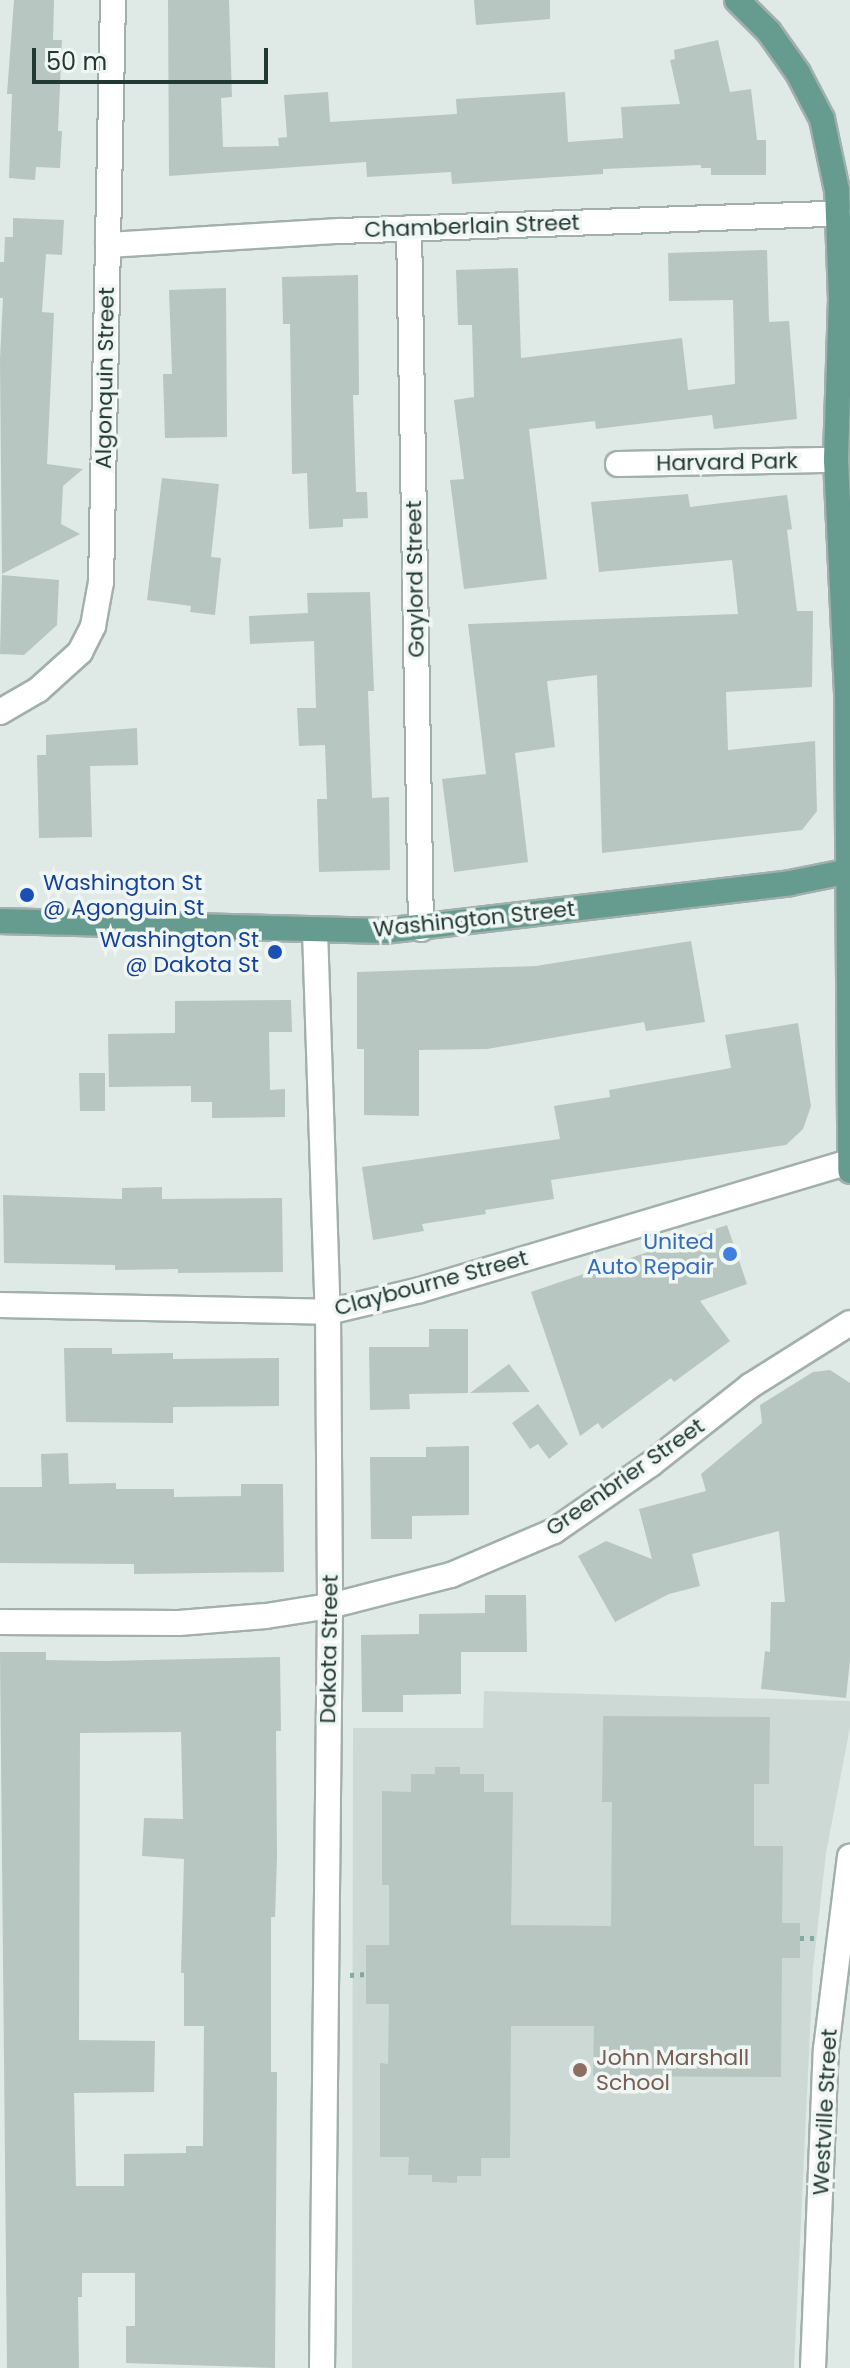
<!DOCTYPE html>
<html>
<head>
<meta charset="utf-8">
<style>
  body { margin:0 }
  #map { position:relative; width:850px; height:2368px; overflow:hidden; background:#dfe9e5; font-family:Poppins,sans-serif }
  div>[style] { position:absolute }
  .built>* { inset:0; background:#cdd9d4 }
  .building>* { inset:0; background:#b7c6c1 }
  .path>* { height:5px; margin-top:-2.5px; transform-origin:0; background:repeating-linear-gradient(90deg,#81aba0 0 4px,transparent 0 10px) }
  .roads { filter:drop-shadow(2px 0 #a2b0ac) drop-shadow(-2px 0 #a2b0ac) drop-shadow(0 2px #a2b0ac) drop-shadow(0 -2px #a2b0ac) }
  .minor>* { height:24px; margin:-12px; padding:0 12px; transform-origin:12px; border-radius:12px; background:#fff }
  .major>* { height:24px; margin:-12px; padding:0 12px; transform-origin:12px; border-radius:12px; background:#669c90 }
  .dots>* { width:22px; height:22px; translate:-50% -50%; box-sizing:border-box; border:4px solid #eff6f3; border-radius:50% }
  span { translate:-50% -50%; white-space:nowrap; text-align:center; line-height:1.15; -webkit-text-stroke:7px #eff6f3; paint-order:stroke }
  .street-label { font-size:22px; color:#213833 }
  .transit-label { font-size:22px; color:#164399 }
  .left { translate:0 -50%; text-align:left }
  .right { translate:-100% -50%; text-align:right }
  .shop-label { font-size:22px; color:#366cbe }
  .education-label { font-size:22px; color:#785e54 }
  .scale { position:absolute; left:32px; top:48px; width:236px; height:36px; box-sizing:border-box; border:4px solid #213833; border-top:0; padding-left:10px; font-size:24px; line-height:28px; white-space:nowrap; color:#213833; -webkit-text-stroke:6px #eff6f3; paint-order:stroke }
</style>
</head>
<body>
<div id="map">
  <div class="built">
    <div style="clip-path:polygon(484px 1691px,850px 1701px,850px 1727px,826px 1853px,813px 1968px,794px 2368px,352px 2368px,353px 1728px,483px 1728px)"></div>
  </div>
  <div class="building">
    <div style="clip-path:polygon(14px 0,54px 0,53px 40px,62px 40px,58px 131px,62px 131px,60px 168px,36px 167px,35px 180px,9px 178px,12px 94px,7px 94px)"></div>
    <div style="clip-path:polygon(168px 0,229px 0,232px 97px,221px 98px,223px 147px,279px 146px,278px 138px,287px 137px,284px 95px,328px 92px,330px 122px,457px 114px,456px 99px,565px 92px,568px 142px,623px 138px,621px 107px,680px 104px,670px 60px,675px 59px,674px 50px,718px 40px,730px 92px,751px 89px,757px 140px,766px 140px,766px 175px,711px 175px,711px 168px,701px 168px,701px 165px,603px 169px,603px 174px,452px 184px,451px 172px,367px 177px,366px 162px,169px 176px)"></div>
    <div style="clip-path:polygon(474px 0,550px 0,550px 19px,476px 25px)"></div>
    <div style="clip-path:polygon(13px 218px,64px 220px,62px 255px,46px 254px,42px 312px,54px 313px,47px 464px,83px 469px,63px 486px,61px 524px,80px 534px,2px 574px,0 359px,3px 298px,0 298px,0 262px,4px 262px,5px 237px,13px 237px)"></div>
    <div style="clip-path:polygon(767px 250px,769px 322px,789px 321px,797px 419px,714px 429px,712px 415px,596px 429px,595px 421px,529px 429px,547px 579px,464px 589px,450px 480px,464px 479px,454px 400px,474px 397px,472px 325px,458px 325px,456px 270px,518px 268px,521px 358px,682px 338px,688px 390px,735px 384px,733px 300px,669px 301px,668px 253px)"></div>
    <div style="clip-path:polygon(358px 275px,359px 395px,353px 395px,356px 492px,367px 492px,368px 518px,343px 519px,343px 527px,309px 529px,307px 473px,292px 474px,290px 324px,283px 324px,282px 277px)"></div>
    <div style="clip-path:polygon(226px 288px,227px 437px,165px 438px,163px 374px,172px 374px,169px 290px)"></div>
    <div style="clip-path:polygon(162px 478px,219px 484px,211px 557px,221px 558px,215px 615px,190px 612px,191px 606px,147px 600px)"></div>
    <div style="clip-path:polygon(688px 494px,690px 507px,787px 495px,792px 529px,787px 530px,797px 611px,813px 611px,812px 687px,726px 692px,728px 750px,815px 741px,817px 811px,802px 830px,602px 853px,597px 675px,547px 681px,555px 747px,515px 753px,528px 862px,454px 872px,442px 779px,486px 774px,468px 624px,738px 614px,732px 560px,599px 572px,591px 502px)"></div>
    <div style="clip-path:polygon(2px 575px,59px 580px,57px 625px,24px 655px,0 654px)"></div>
    <div style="clip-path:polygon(370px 592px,374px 691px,368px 691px,372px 798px,389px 797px,390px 870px,319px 872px,317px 799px,327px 799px,325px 745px,299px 746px,297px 708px,316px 708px,314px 641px,250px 644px,249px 616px,308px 613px,307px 593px)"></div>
    <div style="clip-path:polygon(137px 728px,138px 765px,90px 766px,92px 837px,39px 838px,37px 755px,46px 755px,46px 735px)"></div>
    <div style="clip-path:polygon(691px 941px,705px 1022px,646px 1031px,644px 1022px,487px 1049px,419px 1050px,419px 1116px,364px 1115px,364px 1049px,357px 1049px,357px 972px,536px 966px)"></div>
    <div style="clip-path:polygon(291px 1000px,292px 1032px,269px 1032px,270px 1090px,285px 1089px,285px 1117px,212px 1118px,212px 1102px,191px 1102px,191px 1086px,109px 1087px,108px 1034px,175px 1033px,175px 1001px)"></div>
    <div style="clip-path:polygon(798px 1023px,811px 1106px,803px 1129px,786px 1145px,551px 1180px,554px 1199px,485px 1210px,486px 1214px,422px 1224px,424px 1231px,373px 1240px,362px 1167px,560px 1139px,554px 1106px,610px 1097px,609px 1090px,731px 1068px,725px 1035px)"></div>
    <div style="clip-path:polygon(79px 1073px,105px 1073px,105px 1111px,80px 1111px)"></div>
    <div style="clip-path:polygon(162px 1187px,162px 1199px,282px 1198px,283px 1272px,178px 1273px,178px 1269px,115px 1270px,115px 1265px,4px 1263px,3px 1195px,122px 1199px,122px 1188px)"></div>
    <div style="clip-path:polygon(727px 1225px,747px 1284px,700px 1301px,730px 1341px,674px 1382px,671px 1378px,602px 1429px,598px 1423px,580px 1436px,531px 1292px)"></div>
    <div style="clip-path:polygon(429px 1329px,468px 1329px,468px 1393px,409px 1394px,410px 1409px,370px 1410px,369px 1347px,429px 1347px)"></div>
    <div style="clip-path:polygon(64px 1348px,112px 1348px,112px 1354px,173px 1353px,173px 1359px,279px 1358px,279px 1406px,173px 1407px,173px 1423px,66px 1422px)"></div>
    <div style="clip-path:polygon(509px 1364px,530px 1392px,470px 1393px)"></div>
    <div style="clip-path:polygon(830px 1370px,850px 1383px,850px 1660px,846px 1698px,761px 1689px,765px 1651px,770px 1652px,771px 1602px,785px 1602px,779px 1531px,692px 1554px,700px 1586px,669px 1594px,615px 1622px,578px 1556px,606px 1541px,652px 1559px,639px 1509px,706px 1491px,701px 1474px,762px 1423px,760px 1405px,813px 1372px)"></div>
    <div style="clip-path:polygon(538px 1404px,568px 1444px,549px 1459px,538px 1444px,530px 1449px,512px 1423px)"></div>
    <div style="clip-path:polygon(469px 1446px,469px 1515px,412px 1516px,412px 1539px,371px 1539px,370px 1457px,426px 1457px,426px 1447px)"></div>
    <div style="clip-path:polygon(68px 1453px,69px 1484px,116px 1483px,116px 1489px,174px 1489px,174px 1497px,241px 1496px,241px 1484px,283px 1484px,284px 1572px,134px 1574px,134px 1564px,0 1563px,0 1487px,42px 1487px,41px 1454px)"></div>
    <div style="clip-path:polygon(485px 1595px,526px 1595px,527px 1652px,461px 1652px,461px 1694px,403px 1695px,403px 1712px,362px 1712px,361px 1635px,419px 1634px,419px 1614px,485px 1613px)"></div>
    <div style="clip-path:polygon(evenodd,0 1652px,46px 1652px,46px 1660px,106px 1661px,280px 1657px,281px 1731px,276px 1731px,277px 1858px,275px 1917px,271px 1917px,271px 2072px,277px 2072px,275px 2368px,126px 2363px,126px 2326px,135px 2326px,135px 2273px,82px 2273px,82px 2297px,78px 2297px,79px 2368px,7px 2368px,0 1652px,181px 1732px,183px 1819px,144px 1818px,142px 1856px,184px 1859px,181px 1973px,184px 1973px,184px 2026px,204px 2026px,203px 2146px,186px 2146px,186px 2153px,124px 2154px,124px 2186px,76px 2186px,74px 2093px,154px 2092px,155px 2041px,79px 2040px,80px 1733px,181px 1732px)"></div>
    <div style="clip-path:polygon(603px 1716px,770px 1717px,769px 1784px,754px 1784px,754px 1846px,783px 1846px,782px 1923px,800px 1923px,800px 1958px,782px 1958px,781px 2077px,593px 2076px,594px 2026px,511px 2026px,510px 2158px,481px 2158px,481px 2176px,457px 2176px,457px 2183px,432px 2182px,432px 2175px,408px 2175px,409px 2157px,380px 2157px,380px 2063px,388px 2064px,389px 2004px,366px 2004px,366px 1945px,389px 1945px,389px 1885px,382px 1885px,382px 1791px,411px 1792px,411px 1774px,435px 1774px,435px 1767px,460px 1767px,460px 1774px,484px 1774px,484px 1792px,513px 1792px,511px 1925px,611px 1926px,612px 1802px,602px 1802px)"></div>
  </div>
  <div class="path">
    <div style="left:800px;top:1938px;width:15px"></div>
    <div style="left:350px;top:1975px;width:16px;rotate:-4deg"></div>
  </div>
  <div class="roads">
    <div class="minor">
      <div style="left:409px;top:228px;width:701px;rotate:89.02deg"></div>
      <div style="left:108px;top:245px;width:232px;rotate:-3.5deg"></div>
      <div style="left:340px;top:231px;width:498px;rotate:-2deg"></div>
      <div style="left:618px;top:464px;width:218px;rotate:-1.1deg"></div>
      <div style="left:0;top:712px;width:44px;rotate:-30.1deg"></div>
      <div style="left:38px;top:690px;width:57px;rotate:-42.1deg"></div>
      <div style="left:80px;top:652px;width:29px;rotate:-63deg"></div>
      <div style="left:93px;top:626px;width:45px;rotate:-79.7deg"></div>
      <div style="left:101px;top:582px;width:582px;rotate:-88.82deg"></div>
      <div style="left:315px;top:930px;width:382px;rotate:88.1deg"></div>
      <div style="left:328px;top:1312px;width:294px;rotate:89.6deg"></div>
      <div style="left:330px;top:1606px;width:762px;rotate:90.6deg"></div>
      <div style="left:0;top:1305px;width:328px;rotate:1.2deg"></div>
      <div style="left:328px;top:1312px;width:95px;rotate:-13.4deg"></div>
      <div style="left:420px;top:1290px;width:448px;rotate:-16.6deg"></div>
      <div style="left:0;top:1622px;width:179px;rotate:0.3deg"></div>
      <div style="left:179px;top:1623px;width:87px;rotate:-4.6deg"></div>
      <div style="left:266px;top:1616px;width:65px;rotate:-8.9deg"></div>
      <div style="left:330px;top:1606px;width:125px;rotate:-14.4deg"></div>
      <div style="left:451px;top:1575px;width:112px;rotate:-23.1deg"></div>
      <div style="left:554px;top:1531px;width:118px;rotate:-34.6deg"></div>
      <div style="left:651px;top:1464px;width:126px;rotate:-38.2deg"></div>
      <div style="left:750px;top:1386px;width:118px;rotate:-32.2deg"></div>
      <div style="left:813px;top:2368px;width:319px;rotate:-87.7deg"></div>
      <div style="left:826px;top:2049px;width:194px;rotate:-82.9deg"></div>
    </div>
    <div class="major">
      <div style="left:737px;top:0;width:45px;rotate:45deg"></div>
      <div style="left:769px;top:32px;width:50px;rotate:54.7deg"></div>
      <div style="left:798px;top:73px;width:52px;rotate:62.4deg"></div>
      <div style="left:822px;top:119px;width:73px;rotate:78.1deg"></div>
      <div style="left:837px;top:190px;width:109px;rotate:87.9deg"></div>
      <div style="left:841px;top:299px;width:161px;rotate:91.8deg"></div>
      <div style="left:836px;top:460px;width:233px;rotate:87.3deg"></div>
      <div style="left:847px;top:693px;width:478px;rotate:89.6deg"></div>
      <div style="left:0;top:921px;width:384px;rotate:1.5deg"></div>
      <div style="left:384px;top:931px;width:409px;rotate:-6.7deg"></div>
      <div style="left:790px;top:883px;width:61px;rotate:-11.3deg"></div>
    </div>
  </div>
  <div class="dots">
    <div style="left:27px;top:895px;background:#1a4fb4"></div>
    <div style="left:275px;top:952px;background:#1a4fb4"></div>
    <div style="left:730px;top:1254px;background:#3f7fe0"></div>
    <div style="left:580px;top:2070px;background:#8d6e63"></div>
  </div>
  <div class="street-label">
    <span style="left:472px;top:226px;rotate:-2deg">Chamberlain Street</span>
    <span style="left:105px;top:378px;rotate:-89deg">Algonquin Street</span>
    <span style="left:727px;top:462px;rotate:-1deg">Harvard Park</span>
    <span style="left:415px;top:579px;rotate:-91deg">Gaylord Street</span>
    <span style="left:474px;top:919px;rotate:-6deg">Washington Street</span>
    <span style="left:431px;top:1283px;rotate:-15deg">Claybourne Street</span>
    <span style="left:625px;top:1477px;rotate:-35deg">Greenbrier Street</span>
    <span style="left:329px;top:1649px;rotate:-89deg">Dakota Street</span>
    <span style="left:825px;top:2112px;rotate:-87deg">Westville Street</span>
  </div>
  <div class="transit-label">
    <span class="left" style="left:43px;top:895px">Washington St<br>@ Agonguin St</span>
    <span class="right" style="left:259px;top:952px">Washington St<br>@ Dakota St</span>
  </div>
  <div class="shop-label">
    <span class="right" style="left:714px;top:1254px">United<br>Auto Repair</span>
  </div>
  <div class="education-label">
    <span class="left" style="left:596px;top:2070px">John Marshall<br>School</span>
  </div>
  <div class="scale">50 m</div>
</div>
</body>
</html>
